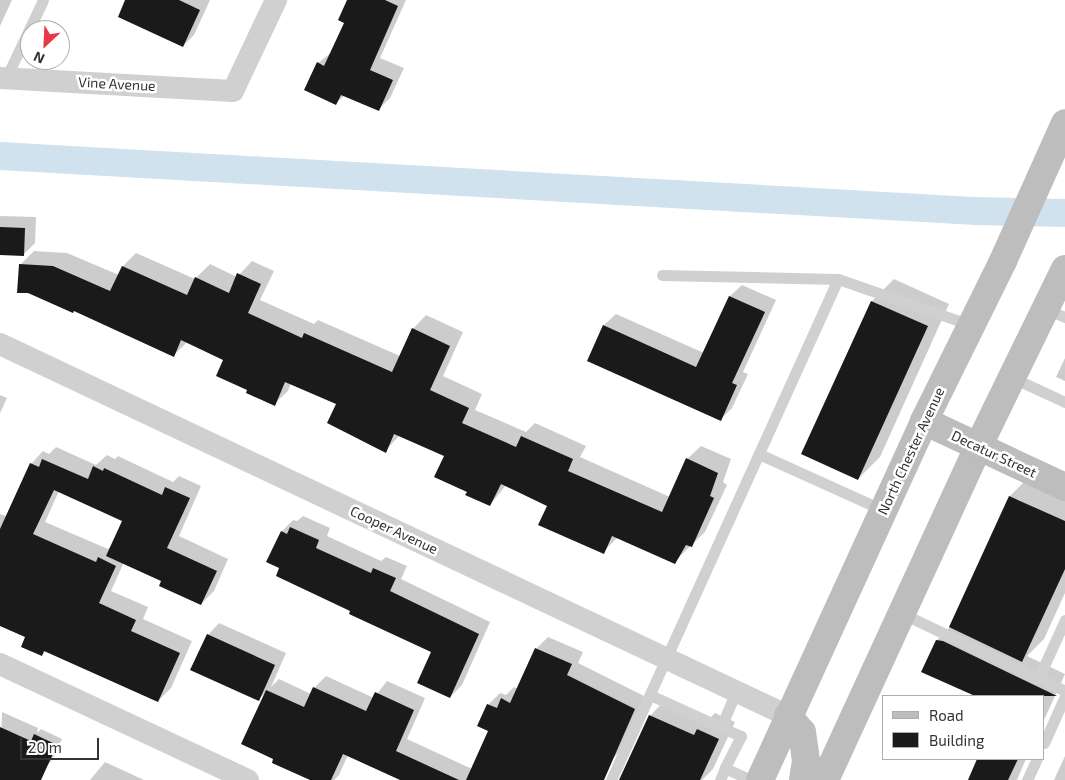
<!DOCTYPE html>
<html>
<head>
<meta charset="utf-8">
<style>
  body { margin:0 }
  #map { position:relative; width:1065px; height:780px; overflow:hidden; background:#fff; font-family:"Exo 2",sans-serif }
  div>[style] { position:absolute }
  .shadow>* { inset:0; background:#0003 }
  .canal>* { height:28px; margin:-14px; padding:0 14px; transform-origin:14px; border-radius:14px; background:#cfe2ee }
  .building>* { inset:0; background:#1a1a1a }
  .lane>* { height:11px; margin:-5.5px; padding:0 5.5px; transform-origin:5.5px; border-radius:5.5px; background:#d0d0d0 }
  .street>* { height:22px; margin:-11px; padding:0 11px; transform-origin:11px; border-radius:11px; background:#d0d0d0 }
  .secondary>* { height:28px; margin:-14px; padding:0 14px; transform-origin:14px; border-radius:14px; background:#bdbdbd }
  span { translate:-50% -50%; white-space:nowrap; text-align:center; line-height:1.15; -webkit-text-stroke:5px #fff; paint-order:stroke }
  .street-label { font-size:14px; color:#333 }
  .legend { position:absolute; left:882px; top:695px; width:162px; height:65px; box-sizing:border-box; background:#fff; border:1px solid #adadad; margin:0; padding:6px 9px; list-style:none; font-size:15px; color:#333 }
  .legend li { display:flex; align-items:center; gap:10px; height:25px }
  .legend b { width:25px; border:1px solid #adadad }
  .north { position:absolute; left:20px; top:20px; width:50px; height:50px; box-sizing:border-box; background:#fff; border:1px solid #adadad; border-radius:50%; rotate:205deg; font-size:14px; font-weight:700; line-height:20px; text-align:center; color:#333 }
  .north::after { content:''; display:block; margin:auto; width:18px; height:22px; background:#e63946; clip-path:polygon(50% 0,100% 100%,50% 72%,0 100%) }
  .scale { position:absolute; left:20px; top:738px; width:79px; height:22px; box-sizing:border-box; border:2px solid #333; border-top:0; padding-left:6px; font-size:15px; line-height:18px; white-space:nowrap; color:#333; -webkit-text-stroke:4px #fff; paint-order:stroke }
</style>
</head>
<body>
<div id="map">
  <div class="shadow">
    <div style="clip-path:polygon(0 0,12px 0,0 26px)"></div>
    <div style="clip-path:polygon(127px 0,210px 0,194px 35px,183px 46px)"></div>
    <div style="clip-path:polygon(349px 0,406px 0,380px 58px,404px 68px,390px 98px,378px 110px,345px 95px,336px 103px,318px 63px,332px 52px,345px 23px)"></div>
    <div style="clip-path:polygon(0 216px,36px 217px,35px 243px,23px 255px,0 253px)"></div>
    <div style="clip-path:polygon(34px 251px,67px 253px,119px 275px,123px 266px,136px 253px,195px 279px,210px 264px,237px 277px,252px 261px,274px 271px,260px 300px,314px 324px,318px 320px,400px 356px,413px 329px,426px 315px,463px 332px,443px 376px,482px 394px,475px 410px,526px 432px,535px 423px,586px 446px,580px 457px,670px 497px,687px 459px,701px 446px,731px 459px,723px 482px,727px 485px,705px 532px,674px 562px,618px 537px,603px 552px,549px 505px,506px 485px,490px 505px,468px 491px,445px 455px,400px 435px,385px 451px,337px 403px,291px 383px,288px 391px,274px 404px,249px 389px,225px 359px,187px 342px,174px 355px,20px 265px)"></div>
    <div style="clip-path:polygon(894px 279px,949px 304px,880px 457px,858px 479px,803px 454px,872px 301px)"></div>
    <div style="clip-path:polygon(742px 285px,776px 300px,743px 372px,748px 374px,732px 408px,720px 420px,588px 361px,604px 325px,616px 314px,704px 353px,730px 296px)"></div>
    <div style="clip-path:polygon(1065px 358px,1065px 381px,1056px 377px)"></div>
    <div style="clip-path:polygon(0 395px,7px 398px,0 413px)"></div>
    <div style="clip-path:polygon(evenodd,56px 447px,96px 465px,107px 455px,115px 459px,118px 456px,173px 482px,179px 476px,201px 486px,179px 536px,228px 559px,214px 591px,201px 604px,163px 580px,124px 562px,111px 591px,148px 607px,143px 619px,192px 641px,171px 688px,158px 701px,46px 651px,42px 655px,0 597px,0 514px,6px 516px,31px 464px,43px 451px,49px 454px,56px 447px,59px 491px,124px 520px,112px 545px,108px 549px,45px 522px,59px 491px)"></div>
    <div style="clip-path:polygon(1032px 474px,1065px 490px,1065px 593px,1044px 639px,1027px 656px,1065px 674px,1044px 720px,1044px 696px,978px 696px,923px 671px,937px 640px,951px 626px,1010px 496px)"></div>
    <div style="clip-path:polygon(303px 516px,330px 528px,327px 536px,381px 561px,386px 557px,407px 566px,401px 579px,490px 622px,462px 685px,450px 697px,432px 651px,352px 611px,281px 567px,268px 561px,282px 531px,293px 520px,297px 521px)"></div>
    <div style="clip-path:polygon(219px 623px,286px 653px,271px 687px,279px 679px,311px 694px,314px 688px,326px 676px,374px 698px,387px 681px,425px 698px,407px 739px,472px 769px,490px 730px,488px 705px,500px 693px,506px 695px,514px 687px,518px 689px,536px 649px,548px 637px,583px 652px,578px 663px,646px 697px,622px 750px,589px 780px,403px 780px,348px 755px,339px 775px,334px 780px,312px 780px,275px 758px,266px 692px,258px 700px,208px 635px)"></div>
    <div style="clip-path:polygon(667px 698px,710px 718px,715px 713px,735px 722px,713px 769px,702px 780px,649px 780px,650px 716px)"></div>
    <div style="clip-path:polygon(2px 712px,38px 728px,37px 733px,41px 729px,62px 739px,52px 760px,47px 766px,14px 780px,0 780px)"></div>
    <div style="clip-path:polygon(1065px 756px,1065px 780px,1054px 780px)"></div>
    <div style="clip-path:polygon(979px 759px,1026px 759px,1017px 780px,969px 780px)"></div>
    <div style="clip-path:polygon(105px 762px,144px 780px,90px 780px)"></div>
  </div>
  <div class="canal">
    <div style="left:0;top:156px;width:978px;rotate:3.23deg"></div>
    <div style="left:976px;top:211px;width:89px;rotate:1.3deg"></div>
  </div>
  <div class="building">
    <div style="clip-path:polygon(125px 0,179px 0,200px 10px,183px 47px,118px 17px)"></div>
    <div style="clip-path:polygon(347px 0,385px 0,398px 6px,370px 70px,393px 80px,379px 111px,341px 95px,336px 105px,304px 90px,317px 62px,324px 66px,344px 23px,338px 20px)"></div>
    <div style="clip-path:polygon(0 227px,25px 228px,24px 256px,0 255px)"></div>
    <div style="clip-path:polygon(19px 264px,53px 266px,110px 291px,122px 266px,187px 295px,195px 277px,229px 293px,237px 273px,261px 284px,248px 313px,302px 338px,304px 333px,392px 372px,412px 328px,450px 346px,430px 390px,469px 408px,462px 423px,516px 447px,521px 436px,573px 459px,568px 471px,662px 512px,686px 458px,718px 473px,710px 496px,714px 498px,692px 547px,686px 545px,675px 564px,612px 536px,604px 554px,538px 525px,547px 506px,501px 484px,490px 506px,465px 495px,467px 492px,434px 477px,444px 456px,394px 434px,386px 453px,327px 423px,336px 404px,285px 382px,275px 406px,246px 393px,247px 390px,216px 376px,223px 360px,181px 340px,174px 357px,74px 311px,73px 313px,28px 293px,17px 293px)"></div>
    <div style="clip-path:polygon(729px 296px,765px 312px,732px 383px,737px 385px,721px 421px,587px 361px,603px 325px,696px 367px)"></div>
    <div style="clip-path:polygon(871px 301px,928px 326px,858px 480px,801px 454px)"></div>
    <div style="clip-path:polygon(42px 459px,88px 479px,93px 466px,103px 471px,104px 468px,162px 495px,165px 487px,190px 498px,167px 548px,217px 571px,201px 605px,159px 586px,161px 581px,106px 556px,122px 521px,54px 490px,33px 534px,96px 562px,98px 557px,116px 566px,99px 603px,136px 620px,131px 631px,180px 653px,158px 702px,44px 651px,42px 656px,21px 647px,25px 637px,0 626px,0 529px,30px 463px,39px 467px)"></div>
    <div style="clip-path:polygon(1009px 496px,1065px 521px,1065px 569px,1022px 662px,949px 627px)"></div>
    <div style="clip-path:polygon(290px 527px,319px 540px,316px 548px,371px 573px,373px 568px,396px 578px,390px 591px,479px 634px,450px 698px,417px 683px,431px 652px,349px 614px,350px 611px,276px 576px,279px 568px,266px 562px,281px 531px,287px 534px)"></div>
    <div style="clip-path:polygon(207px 634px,275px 665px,259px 701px,190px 670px)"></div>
    <div style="clip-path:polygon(936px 640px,943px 641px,1057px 696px,975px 696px,921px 672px)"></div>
    <div style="clip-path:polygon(535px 648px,572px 664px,567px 675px,635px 709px,604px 780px,466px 780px,488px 731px,477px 726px,487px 704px,497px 708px,501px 698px,510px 703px)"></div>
    <div style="clip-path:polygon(313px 687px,366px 711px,375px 692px,414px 710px,396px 751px,459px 780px,400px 780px,343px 754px,331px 780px,310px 780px,272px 763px,273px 759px,241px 744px,266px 690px,304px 707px)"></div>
    <div style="clip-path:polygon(649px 715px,694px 735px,697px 729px,719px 739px,700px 780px,619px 780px)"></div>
    <div style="clip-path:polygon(0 727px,31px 741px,34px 734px,57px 745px,41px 780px,0 780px)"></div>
    <div style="clip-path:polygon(977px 759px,1018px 759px,1008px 780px,968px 780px)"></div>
  </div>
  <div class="lane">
    <div style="left:6px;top:78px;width:86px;rotate:-64.6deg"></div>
    <div style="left:662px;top:275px;width:176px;rotate:1.3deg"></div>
    <div style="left:1046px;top:309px;width:21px;rotate:23deg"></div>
    <div style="left:1011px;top:377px;width:60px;rotate:24.8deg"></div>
    <div style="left:759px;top:454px;width:136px;rotate:24.3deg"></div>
    <div style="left:901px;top:613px;width:182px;rotate:25.4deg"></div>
    <div style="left:1038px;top:679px;width:65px;rotate:-65.4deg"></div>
    <div style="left:650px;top:695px;width:100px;rotate:24.3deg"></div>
    <div style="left:741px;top:736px;width:36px;rotate:117deg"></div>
    <div style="left:721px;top:727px;width:38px;rotate:-67deg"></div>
    <div style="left:1044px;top:743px;width:51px;rotate:-65.9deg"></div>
    <div style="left:611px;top:780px;width:550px;rotate:-65.63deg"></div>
    <div style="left:838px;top:279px;width:141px;rotate:19.1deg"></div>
    <div style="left:720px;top:780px;width:13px;rotate:-67deg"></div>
    <div style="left:725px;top:768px;width:29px;rotate:25deg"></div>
    <div style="left:1027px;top:780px;width:23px;rotate:-65deg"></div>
  </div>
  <div class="street">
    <div style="left:0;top:78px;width:233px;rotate:3.2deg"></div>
    <div style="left:233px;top:91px;width:101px;rotate:-64.7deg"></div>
    <div style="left:0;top:344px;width:871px;rotate:25.27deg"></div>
    <div style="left:0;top:664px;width:274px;rotate:25.1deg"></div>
  </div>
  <div class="secondary">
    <div style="left:924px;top:421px;width:156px;rotate:25.1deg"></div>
    <div style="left:788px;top:716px;width:21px;rotate:49deg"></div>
    <div style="left:802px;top:732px;width:29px;rotate:82deg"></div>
    <div style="left:806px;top:761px;width:19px;rotate:99deg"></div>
    <div style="left:760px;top:780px;width:395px;rotate:-65.4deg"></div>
    <div style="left:924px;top:421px;width:178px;rotate:-63.7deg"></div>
    <div style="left:1003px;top:261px;width:151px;rotate:-65.8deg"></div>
    <div style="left:825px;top:780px;width:366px;rotate:-65.3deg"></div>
    <div style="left:978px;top:447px;width:198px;rotate:-64deg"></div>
  </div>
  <div class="street-label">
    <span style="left:117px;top:84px;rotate:3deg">Vine Avenue</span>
    <span style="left:911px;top:451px;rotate:-65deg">North Chester Avenue</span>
    <span style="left:994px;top:454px;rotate:25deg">Decatur Street</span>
    <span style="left:394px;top:530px;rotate:25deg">Cooper Avenue</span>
  </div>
  <ul class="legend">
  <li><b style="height:6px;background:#bdbdbd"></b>Road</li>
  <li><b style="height:14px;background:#1a1a1a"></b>Building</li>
  </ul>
  <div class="north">N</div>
  <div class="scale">20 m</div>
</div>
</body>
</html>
